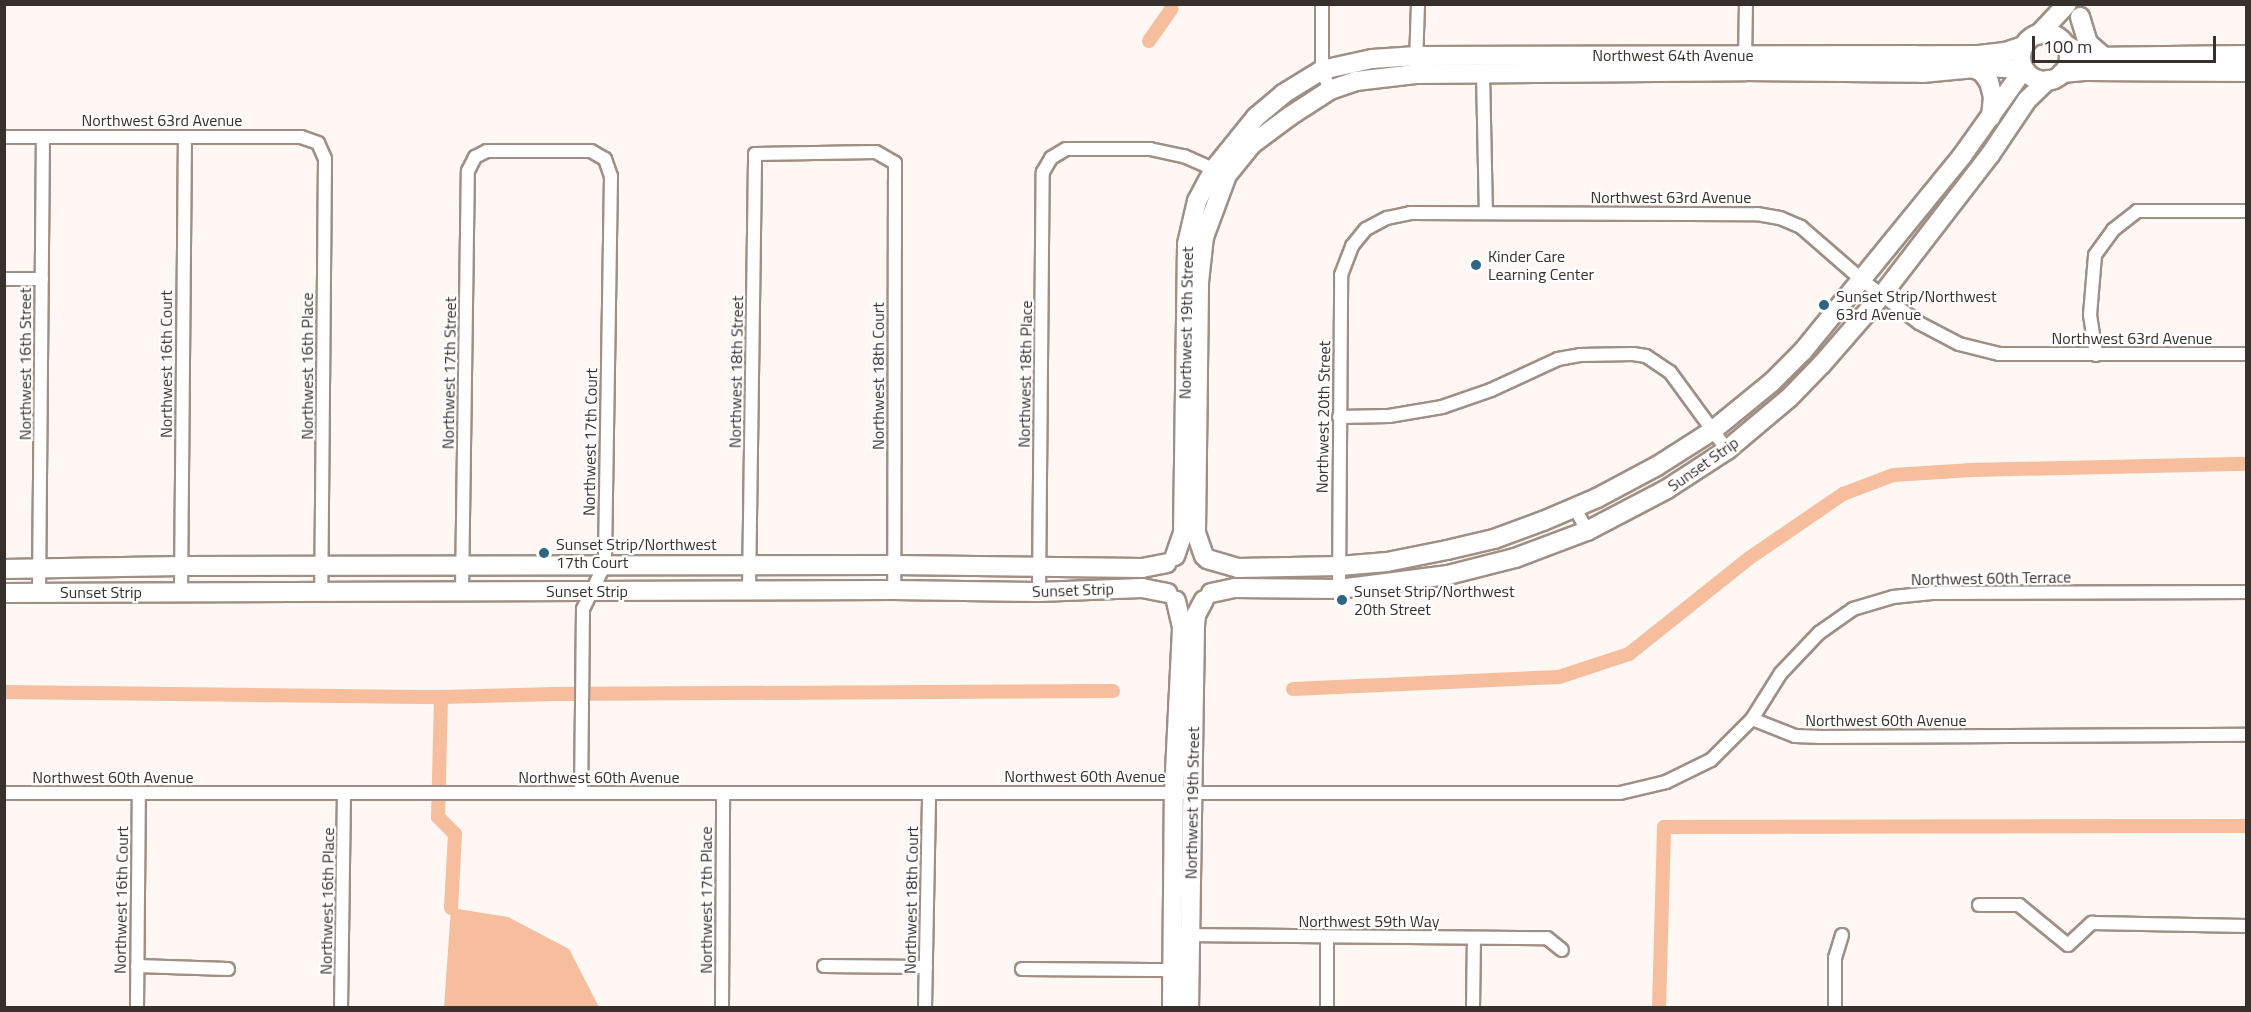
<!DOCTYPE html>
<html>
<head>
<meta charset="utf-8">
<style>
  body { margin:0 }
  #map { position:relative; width:2251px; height:1012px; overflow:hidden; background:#fef7f3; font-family:"Titillium Web",sans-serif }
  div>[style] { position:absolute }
  .water>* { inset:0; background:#f6be9c }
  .canal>* { height:14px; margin:-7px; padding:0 7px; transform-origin:7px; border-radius:7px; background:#f6be9c }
  .roads { filter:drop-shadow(2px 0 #a08f85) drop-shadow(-2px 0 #a08f85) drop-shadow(0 2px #a08f85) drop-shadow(0 -2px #a08f85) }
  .street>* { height:12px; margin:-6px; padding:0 6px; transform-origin:6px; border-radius:6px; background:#fff }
  .secondary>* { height:18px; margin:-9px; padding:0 9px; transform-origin:9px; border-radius:9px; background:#fff }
  .secondary>.ring { margin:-9px; padding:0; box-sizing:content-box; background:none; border:18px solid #fff; border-radius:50% }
  .dots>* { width:16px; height:16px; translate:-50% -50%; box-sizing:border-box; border:3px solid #fff; border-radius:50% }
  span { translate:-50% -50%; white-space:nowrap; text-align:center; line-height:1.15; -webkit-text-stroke:4.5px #fff; paint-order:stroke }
  .street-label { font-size:16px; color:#37302c }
  .poi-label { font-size:16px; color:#37302c }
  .left { translate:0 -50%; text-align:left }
  .frame { position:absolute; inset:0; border:6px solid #37302c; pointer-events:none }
  .scale { position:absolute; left:2032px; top:36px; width:184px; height:27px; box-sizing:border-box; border:3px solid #37302c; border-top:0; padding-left:8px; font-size:18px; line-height:21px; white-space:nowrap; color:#37302c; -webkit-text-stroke:4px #fff; paint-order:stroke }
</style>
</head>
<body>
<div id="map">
  <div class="water">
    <div style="clip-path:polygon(451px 908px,508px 917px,569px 949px,599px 1007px,444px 1007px)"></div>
  </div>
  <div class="canal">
    <div style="left:1149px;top:41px;width:39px;rotate:-55deg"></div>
    <div style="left:1171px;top:9px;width:5px;rotate:-90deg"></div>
    <div style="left:1293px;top:689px;width:266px;rotate:-2.6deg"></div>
    <div style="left:1559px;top:677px;width:74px;rotate:-18.2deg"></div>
    <div style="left:1629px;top:654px;width:152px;rotate:-38.6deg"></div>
    <div style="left:1748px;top:559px;width:115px;rotate:-34.4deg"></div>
    <div style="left:1843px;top:494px;width:53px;rotate:-20.8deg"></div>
    <div style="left:1893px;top:475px;width:79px;rotate:-3.6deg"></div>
    <div style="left:1972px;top:470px;width:274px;rotate:-1.3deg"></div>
    <div style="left:4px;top:692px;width:437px;rotate:0.7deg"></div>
    <div style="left:441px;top:697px;width:115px;rotate:-1.5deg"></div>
    <div style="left:556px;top:694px;width:557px;rotate:-0.31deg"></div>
    <div style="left:441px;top:697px;width:120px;rotate:91.4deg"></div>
    <div style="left:438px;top:817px;width:24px;rotate:45deg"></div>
    <div style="left:455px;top:834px;width:74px;rotate:93.1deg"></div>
    <div style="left:1659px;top:1008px;width:181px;rotate:-88.4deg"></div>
    <div style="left:1664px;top:827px;width:582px;rotate:-0.1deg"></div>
  </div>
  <div class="roads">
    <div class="street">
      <div style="left:1322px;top:4px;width:66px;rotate:90deg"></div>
      <div style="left:1322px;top:70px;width:22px;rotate:68deg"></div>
      <div style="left:1745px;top:60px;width:56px;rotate:-89deg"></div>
      <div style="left:1416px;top:64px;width:60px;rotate:-88.1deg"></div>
      <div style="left:1483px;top:73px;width:140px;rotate:88.8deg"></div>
      <div style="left:4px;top:137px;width:297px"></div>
      <div style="left:301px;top:137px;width:18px;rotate:19deg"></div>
      <div style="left:318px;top:143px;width:17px;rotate:66deg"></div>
      <div style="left:325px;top:159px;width:432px;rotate:90.5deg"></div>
      <div style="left:4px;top:279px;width:38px"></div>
      <div style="left:2096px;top:355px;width:40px;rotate:-98.5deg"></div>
      <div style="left:2090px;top:315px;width:60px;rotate:-85.2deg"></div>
      <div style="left:2095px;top:255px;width:31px;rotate:-54deg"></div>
      <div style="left:2113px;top:230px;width:31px;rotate:-38deg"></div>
      <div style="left:2137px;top:211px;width:109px"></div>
      <div style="left:1339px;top:417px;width:50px;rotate:-1.1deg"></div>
      <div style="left:1389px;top:416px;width:54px;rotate:-9.6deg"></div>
      <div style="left:1442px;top:407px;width:52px;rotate:-19.1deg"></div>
      <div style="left:1491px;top:390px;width:74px;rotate:-24.8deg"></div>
      <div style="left:1558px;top:359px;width:22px;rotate:-10deg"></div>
      <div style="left:1580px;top:355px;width:53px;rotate:-1.1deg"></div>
      <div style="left:1633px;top:354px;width:13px;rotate:9deg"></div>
      <div style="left:1646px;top:356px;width:29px;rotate:34deg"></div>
      <div style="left:1670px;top:372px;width:97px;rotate:53.8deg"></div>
      <div style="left:1575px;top:508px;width:26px;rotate:62deg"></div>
      <div style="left:1339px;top:589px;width:314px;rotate:-89.6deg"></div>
      <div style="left:1341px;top:275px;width:31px;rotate:-69deg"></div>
      <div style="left:1352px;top:246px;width:22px;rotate:-51deg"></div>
      <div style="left:1366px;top:229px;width:24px;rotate:-28deg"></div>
      <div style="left:1387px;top:218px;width:24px;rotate:-12deg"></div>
      <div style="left:1410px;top:213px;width:347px;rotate:0.2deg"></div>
      <div style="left:1757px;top:214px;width:23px;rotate:10deg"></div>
      <div style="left:1780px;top:218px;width:23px;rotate:23deg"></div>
      <div style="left:1801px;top:227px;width:81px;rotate:41deg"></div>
      <div style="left:1862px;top:280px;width:71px;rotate:37deg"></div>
      <div style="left:1919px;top:323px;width:45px;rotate:27.7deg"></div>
      <div style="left:1959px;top:344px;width:41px;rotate:14deg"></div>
      <div style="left:1999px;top:354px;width:247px"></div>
      <div style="left:181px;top:591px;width:454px;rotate:-89.5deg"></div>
      <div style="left:462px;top:591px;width:420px;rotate:-89.2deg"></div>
      <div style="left:468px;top:171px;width:16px;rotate:-63deg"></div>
      <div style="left:475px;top:157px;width:13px;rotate:-27deg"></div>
      <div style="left:487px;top:151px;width:104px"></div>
      <div style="left:591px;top:151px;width:16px;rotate:30deg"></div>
      <div style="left:605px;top:159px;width:18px;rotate:71deg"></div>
      <div style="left:611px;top:176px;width:378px;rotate:90.9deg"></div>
      <div style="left:605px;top:554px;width:12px;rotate:95deg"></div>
      <div style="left:604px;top:566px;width:48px;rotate:116deg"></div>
      <div style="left:583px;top:609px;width:184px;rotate:90.6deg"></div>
      <div style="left:749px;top:591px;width:437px;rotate:-89.2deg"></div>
      <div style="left:755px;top:154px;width:121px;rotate:-0.9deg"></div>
      <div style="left:876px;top:152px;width:22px;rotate:30deg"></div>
      <div style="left:895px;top:163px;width:427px;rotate:90.1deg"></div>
      <div style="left:39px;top:592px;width:455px;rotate:-89.5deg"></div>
      <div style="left:1039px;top:592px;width:420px;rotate:-89.5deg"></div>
      <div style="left:1043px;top:172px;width:16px;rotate:-60deg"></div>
      <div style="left:1051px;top:158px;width:17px;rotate:-31deg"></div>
      <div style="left:1066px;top:149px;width:84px"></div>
      <div style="left:1150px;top:149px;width:35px;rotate:12deg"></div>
      <div style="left:1184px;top:156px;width:39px;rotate:24deg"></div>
      <div style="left:1752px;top:719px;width:54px;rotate:-57.8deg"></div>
      <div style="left:1781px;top:673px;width:55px;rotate:-46.5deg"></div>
      <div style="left:1819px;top:633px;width:42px;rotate:-35.2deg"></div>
      <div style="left:1853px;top:609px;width:42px;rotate:-16.7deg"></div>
      <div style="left:1893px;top:597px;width:39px;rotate:-6deg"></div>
      <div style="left:1932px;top:593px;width:314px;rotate:-0.2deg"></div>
      <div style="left:4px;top:793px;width:1616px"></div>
      <div style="left:1620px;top:793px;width:47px;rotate:-13.4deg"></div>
      <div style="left:1666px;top:782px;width:50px;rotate:-26.1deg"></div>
      <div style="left:1711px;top:760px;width:58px;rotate:-45deg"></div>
      <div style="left:1752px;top:719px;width:46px;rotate:21.6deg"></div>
      <div style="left:1795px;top:736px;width:27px;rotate:2deg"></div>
      <div style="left:1822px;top:737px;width:424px;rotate:-0.3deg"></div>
      <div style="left:1979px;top:905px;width:40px"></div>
      <div style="left:2019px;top:905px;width:63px;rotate:39.2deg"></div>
      <div style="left:2068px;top:945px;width:33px;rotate:-43deg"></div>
      <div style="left:2092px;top:923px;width:154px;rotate:1.1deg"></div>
      <div style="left:1182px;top:935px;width:365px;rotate:0.5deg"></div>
      <div style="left:1547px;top:938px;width:19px;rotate:39deg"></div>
      <div style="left:137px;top:966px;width:91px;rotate:1.9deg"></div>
      <div style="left:824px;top:966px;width:102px;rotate:0.6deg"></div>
      <div style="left:1022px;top:969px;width:158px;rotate:0.4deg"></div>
      <div style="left:137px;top:1008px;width:215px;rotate:-89.5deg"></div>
      <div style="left:341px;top:1008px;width:214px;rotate:-89.2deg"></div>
      <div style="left:722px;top:1008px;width:215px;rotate:-89.7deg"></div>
      <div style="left:925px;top:1008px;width:215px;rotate:-88.9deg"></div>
      <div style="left:1327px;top:1008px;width:71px;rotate:-90deg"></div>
      <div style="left:1473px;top:1008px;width:70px;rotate:-89.2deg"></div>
      <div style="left:1835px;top:1008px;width:50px;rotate:-90deg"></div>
      <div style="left:1835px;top:958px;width:24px;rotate:-73deg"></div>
    </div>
    <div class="secondary">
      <div style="left:2080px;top:17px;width:27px;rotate:73deg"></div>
      <div style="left:2088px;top:43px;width:21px;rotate:41deg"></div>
      <div class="ring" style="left:2021px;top:33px;width:30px;height:30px"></div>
      <div style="left:2038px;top:35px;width:42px;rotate:-46.9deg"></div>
      <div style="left:2068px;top:46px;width:23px;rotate:29deg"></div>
      <div style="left:2088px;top:57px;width:158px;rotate:-0.7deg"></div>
      <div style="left:1972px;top:68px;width:11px;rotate:22deg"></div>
      <div style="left:1982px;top:72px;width:12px;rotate:55deg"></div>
      <div style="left:1989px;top:82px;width:16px;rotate:75deg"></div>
      <div style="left:1993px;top:97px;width:20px;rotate:96deg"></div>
      <div style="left:2062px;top:73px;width:25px;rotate:-5deg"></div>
      <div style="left:2087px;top:71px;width:159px;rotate:0.4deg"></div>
      <div style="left:1175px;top:556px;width:24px;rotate:-71deg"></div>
      <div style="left:1183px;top:533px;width:289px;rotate:-89.2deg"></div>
      <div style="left:1187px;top:244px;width:44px;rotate:-76.9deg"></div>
      <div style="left:1197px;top:201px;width:36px;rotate:-62deg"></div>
      <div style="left:1214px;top:169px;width:67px;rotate:-51.1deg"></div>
      <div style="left:1256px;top:117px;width:35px;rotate:-40deg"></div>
      <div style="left:1283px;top:94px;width:46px;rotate:-31.6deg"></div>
      <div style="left:1322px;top:70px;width:51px;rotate:-12.4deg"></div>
      <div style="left:1372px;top:59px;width:45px;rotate:-3.8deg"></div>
      <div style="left:1417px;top:56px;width:562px;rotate:-0.1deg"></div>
      <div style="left:1979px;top:55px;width:26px;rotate:-7deg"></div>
      <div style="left:2005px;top:52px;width:20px;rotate:-18deg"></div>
      <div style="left:1204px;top:556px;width:24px;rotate:-109deg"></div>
      <div style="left:1196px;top:533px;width:251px;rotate:-89.3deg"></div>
      <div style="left:1199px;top:282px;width:45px;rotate:-83.7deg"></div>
      <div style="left:1204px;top:237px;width:66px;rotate:-69.6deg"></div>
      <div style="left:1227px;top:175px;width:38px;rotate:-51deg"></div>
      <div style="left:1251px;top:145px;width:49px;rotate:-36.6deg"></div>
      <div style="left:1290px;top:116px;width:48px;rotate:-33deg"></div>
      <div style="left:1330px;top:90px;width:28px;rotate:-19deg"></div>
      <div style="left:1356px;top:81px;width:60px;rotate:-6.7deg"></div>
      <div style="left:1416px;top:74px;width:329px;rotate:-0.5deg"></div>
      <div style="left:1745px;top:71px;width:177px;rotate:0.6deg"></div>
      <div style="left:1922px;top:73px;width:64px;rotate:-5.4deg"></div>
      <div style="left:1986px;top:67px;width:38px;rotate:3deg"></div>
      <div style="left:1207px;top:559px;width:32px;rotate:16deg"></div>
      <div style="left:1238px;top:568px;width:101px;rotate:-1.1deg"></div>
      <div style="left:1339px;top:566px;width:48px;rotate:-4.8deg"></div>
      <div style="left:1387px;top:562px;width:61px;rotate:-11.3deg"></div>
      <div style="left:1447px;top:550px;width:48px;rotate:-13.2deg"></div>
      <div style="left:1494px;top:539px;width:52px;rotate:-20.2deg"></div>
      <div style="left:1543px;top:521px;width:59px;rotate:-23.1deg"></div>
      <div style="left:1597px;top:498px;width:68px;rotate:-28.1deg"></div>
      <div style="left:1657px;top:466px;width:65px;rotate:-32.5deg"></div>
      <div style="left:1712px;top:431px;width:77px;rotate:-39.2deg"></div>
      <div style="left:1772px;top:382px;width:44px;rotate:-45deg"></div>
      <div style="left:1803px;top:351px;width:252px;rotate:-50.8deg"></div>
      <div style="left:1962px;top:156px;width:107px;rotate:-54.5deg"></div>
      <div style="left:4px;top:569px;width:177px;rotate:-1deg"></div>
      <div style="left:181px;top:566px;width:713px;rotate:-0.08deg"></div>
      <div style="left:894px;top:565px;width:248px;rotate:0.7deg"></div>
      <div style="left:1142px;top:568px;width:25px;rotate:-11deg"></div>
      <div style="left:4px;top:593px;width:890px;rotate:-0.19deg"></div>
      <div style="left:894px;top:590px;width:145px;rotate:0.8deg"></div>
      <div style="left:1039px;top:592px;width:103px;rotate:-2.2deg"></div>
      <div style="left:1142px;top:588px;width:26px;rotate:11deg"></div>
      <div style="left:1211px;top:593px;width:24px;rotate:-12deg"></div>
      <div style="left:1234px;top:588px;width:105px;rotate:0.5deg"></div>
      <div style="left:1339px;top:589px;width:110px;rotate:-7.3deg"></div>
      <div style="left:1448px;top:575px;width:69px;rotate:-14.2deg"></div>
      <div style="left:1515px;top:558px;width:77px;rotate:-20.6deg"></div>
      <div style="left:1587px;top:531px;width:90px;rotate:-27.7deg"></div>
      <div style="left:1667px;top:489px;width:72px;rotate:-33deg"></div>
      <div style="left:1727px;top:450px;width:81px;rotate:-40deg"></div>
      <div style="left:1789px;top:398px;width:47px;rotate:-45.9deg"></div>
      <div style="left:1822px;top:364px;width:91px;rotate:-49deg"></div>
      <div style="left:1882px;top:295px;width:177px;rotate:-52.4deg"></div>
      <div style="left:1990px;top:155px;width:66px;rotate:-56.1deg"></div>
      <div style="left:2027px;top:100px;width:29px;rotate:-44deg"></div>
      <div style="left:1172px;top:1008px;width:216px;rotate:-89.5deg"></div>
      <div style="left:1174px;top:792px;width:165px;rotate:-87.2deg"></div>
      <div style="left:1182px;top:627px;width:27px;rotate:-103deg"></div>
      <div style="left:1189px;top:1008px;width:382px;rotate:-89.1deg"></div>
      <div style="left:1195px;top:626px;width:11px;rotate:-85deg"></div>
      <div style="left:1196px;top:615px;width:17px;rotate:-62deg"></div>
    </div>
  </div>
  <div class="dots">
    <div style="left:1476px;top:265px;background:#2f6580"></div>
    <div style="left:1824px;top:305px;background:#2f6580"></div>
    <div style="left:544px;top:553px;background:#2f6580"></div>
    <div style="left:1342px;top:600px;background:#2f6580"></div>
  </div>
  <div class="street-label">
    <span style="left:1673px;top:55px">Northwest 64th Avenue</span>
    <span style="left:162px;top:120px">Northwest 63rd Avenue</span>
    <span style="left:1671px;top:197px">Northwest 63rd Avenue</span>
    <span style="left:1186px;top:323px;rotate:-89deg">Northwest 19th Street</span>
    <span style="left:2132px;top:338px">Northwest 63rd Avenue</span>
    <span style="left:25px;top:364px;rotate:-90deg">Northwest 16th Street</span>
    <span style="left:166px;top:364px;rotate:-90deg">Northwest 16th Court</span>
    <span style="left:307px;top:366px;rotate:-90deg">Northwest 16th Place</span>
    <span style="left:736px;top:372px;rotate:-89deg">Northwest 18th Street</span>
    <span style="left:449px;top:373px;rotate:-89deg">Northwest 17th Street</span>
    <span style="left:1025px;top:374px;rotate:-89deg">Northwest 18th Place</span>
    <span style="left:878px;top:376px;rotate:-90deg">Northwest 18th Court</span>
    <span style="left:1323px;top:417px;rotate:-89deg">Northwest 20th Street</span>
    <span style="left:590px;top:442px;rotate:-89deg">Northwest 17th Court</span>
    <span style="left:1703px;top:464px;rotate:-35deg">Sunset Strip</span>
    <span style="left:1991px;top:578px;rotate:-1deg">Northwest 60th Terrace</span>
    <span style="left:1073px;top:590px;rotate:-2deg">Sunset Strip</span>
    <span style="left:587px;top:591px">Sunset Strip</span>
    <span style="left:101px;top:592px">Sunset Strip</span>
    <span style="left:1886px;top:720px">Northwest 60th Avenue</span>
    <span style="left:1085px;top:776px">Northwest 60th Avenue</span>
    <span style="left:113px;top:777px">Northwest 60th Avenue</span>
    <span style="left:599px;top:777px">Northwest 60th Avenue</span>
    <span style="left:1192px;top:803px;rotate:-89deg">Northwest 19th Street</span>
    <span style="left:121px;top:900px;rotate:-89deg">Northwest 16th Court</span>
    <span style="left:706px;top:900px;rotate:-90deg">Northwest 17th Place</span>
    <span style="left:911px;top:900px;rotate:-89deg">Northwest 18th Court</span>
    <span style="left:327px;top:901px;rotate:-89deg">Northwest 16th Place</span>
    <span style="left:1369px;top:921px">Northwest 59th Way</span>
  </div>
  <div class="poi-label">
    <span class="left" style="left:1488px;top:265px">Kinder Care<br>Learning Center</span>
    <span class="left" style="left:1836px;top:305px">Sunset Strip/Northwest<br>63rd Avenue</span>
    <span class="left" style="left:556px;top:553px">Sunset Strip/Northwest<br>17th Court</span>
    <span class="left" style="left:1354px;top:600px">Sunset Strip/Northwest<br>20th Street</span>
  </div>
  <div class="frame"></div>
  <div class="scale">100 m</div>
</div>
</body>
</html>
